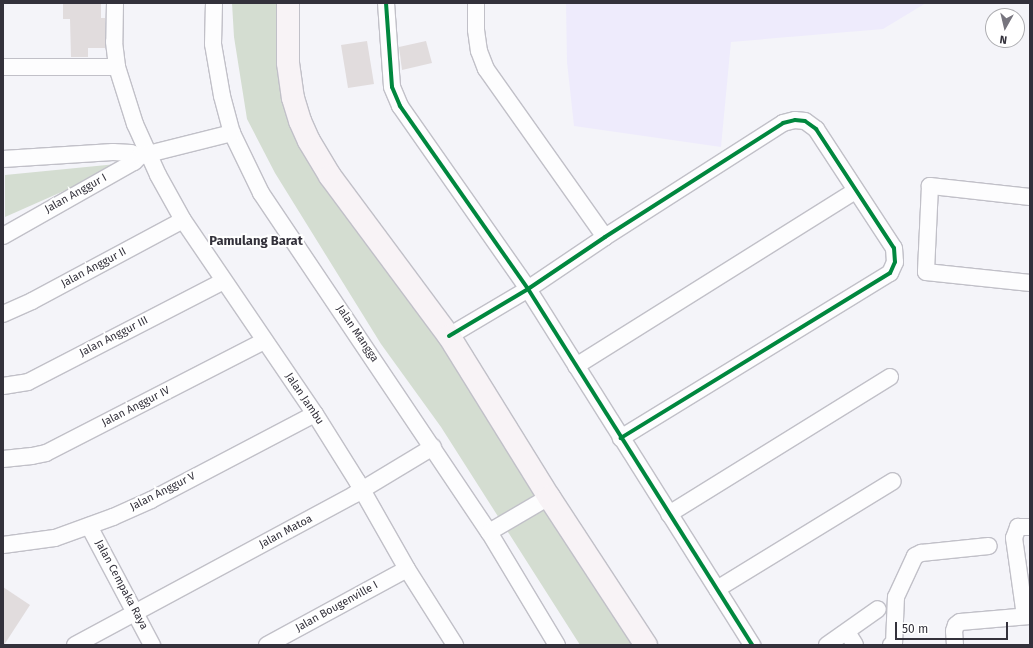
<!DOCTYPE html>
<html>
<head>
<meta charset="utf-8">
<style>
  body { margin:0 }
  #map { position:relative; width:1033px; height:648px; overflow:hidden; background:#f4f4f9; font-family:"Fira Sans",sans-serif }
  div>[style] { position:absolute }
  .built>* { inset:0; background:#eeebfc }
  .green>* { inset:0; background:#d4ddd1 }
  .building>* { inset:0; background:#e1dcdd }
  .roads { filter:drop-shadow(1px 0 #c1c0c8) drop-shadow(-1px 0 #c1c0c8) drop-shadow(0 1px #c1c0c8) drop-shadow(0 -1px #c1c0c8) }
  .street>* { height:16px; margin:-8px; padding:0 8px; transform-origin:8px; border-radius:8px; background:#fdfdfe }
  .secondary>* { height:22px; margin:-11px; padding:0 11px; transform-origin:11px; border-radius:11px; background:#f8f3f6 }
  .cycleway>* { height:4px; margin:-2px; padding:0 2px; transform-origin:2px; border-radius:2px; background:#00873e }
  span { translate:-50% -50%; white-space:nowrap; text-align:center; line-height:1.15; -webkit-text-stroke:4px #fff; paint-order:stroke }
  .street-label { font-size:11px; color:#33313b }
  .quarter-label { font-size:13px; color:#33313b; font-weight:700 }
  .frame { position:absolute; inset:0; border:4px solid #33313b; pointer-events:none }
  .north { position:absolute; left:985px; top:8px; width:40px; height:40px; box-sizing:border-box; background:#fff; border:1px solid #adadb1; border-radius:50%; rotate:188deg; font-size:11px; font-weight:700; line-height:16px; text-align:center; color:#33313b }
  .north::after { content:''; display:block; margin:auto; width:14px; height:18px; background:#77757e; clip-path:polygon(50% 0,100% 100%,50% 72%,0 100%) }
  .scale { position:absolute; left:895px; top:622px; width:113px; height:18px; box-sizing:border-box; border:2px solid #33313b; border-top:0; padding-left:5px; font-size:12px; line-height:14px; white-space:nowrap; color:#33313b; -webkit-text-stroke:3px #fff; paint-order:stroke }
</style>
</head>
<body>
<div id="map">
  <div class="built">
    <div style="clip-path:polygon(566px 3px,926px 3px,883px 29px,731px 42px,721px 147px,574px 126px,567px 62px)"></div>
  </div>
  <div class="green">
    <div style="clip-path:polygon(232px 3px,279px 3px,297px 119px,638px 645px,580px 645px,441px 427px,381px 344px,275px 173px,247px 119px,234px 37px)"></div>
    <div style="clip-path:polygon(127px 163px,5px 217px,5px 175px)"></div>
  </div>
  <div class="building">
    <div style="clip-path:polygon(63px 3px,101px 3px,101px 18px,105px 18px,105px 48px,88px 48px,88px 57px,71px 57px,70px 19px,63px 19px)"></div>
    <div style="clip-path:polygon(367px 41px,374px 84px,348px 88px,341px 45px)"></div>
    <div style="clip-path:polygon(426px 41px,432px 63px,402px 70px,399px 47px)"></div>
    <div style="clip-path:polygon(3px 587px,30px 605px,4px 645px,3px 645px)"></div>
  </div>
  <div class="roads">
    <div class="street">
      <div style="left:115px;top:3px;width:39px;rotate:91deg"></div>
      <div style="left:114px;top:42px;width:25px;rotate:83deg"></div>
      <div style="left:117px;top:67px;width:60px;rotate:72.5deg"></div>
      <div style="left:135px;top:124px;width:56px;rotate:65.7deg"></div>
      <div style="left:158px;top:175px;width:51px;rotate:60.9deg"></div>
      <div style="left:183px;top:220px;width:235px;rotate:55.8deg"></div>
      <div style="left:315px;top:414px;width:79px;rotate:57.9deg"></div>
      <div style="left:357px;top:481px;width:101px;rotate:60.4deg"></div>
      <div style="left:407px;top:569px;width:90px;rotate:57.7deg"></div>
      <div style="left:214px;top:3px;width:41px;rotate:91.4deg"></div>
      <div style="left:213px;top:44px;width:53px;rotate:80.2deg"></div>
      <div style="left:222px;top:96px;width:38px;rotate:75deg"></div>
      <div style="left:232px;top:133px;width:67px;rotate:64.2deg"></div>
      <div style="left:261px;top:193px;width:409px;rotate:56.1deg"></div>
      <div style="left:489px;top:532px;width:132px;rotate:59deg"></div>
      <div style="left:386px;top:3px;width:84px;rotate:85.9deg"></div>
      <div style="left:392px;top:87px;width:21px;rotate:67deg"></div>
      <div style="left:400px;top:106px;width:223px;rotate:55deg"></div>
      <div style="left:528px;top:289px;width:421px;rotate:57.8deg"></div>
      <div style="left:476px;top:3px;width:27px;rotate:90deg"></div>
      <div style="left:476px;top:30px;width:21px;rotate:82deg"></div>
      <div style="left:479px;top:51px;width:19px;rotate:69deg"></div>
      <div style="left:486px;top:69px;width:206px;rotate:54.7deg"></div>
      <div style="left:3px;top:67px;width:114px"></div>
      <div style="left:3px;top:159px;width:110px;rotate:-3.6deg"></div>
      <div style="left:113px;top:152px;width:18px;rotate:3deg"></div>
      <div style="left:131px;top:153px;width:9px;rotate:18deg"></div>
      <div style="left:1030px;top:197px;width:101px;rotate:-173.7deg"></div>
      <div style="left:930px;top:186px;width:86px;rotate:92.7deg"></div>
      <div style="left:926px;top:272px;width:105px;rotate:6deg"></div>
      <div style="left:3px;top:236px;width:150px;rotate:-29.5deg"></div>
      <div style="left:134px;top:162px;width:8px;rotate:-45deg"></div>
      <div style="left:140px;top:156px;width:95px;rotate:-14deg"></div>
      <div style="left:3px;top:314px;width:32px;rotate:-24deg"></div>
      <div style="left:32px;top:301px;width:171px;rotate:-28.2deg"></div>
      <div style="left:449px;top:336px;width:92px;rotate:-30.7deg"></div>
      <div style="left:528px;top:289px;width:93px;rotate:-34deg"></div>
      <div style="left:605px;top:237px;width:211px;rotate:-32.6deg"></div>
      <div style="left:783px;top:123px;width:12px;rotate:-14deg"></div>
      <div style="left:795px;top:120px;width:10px;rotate:6deg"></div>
      <div style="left:805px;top:121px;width:14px;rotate:36deg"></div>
      <div style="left:816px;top:129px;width:142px;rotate:56.8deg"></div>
      <div style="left:894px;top:248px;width:14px;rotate:86deg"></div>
      <div style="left:895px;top:262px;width:12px;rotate:114deg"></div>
      <div style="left:890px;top:273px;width:316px;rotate:148.5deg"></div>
      <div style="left:576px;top:366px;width:329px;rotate:-32.1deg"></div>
      <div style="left:3px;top:386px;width:25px;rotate:-9deg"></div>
      <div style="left:28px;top:382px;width:220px;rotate:-27.3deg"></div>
      <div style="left:3px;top:459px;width:29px;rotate:-6deg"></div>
      <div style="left:32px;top:456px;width:14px;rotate:-12deg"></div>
      <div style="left:46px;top:453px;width:245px;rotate:-27.2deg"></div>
      <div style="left:669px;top:514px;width:260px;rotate:-31.8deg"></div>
      <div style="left:89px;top:526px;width:135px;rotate:62.1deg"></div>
      <div style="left:489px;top:532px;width:69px;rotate:-30.3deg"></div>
      <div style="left:3px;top:545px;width:52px;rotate:-7.7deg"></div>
      <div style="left:55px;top:538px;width:62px;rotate:-19.9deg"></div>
      <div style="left:113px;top:517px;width:42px;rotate:-24.1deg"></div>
      <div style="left:151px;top:500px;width:185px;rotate:-27.7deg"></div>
      <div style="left:717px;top:589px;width:206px;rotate:-31.5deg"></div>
      <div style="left:1025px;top:616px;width:79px;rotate:-98deg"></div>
      <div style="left:1014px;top:538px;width:12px;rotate:-70deg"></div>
      <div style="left:1018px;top:527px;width:12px"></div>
      <div style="left:847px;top:632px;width:15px;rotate:58deg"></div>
      <div style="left:75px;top:645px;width:318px;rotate:-28.3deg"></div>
      <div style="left:355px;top:494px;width:91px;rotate:-31.1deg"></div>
      <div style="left:267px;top:645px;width:159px;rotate:-28.5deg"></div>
      <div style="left:827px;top:645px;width:62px;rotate:-35.2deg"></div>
      <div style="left:891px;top:645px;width:3px;rotate:-18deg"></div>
      <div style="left:894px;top:644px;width:47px;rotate:-87.6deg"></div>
      <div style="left:896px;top:597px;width:45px;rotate:-65.1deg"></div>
      <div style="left:915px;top:556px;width:7px;rotate:-27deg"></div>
      <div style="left:921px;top:553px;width:68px;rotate:-5.9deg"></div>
      <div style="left:955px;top:645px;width:14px;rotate:-94deg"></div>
      <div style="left:954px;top:631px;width:6px;rotate:-72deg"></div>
      <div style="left:956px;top:625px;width:5px;rotate:-37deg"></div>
      <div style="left:960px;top:622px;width:70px;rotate:-4.9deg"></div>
    </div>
    <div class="secondary">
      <div style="left:288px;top:3px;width:60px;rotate:90deg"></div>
      <div style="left:288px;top:63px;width:35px;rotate:82deg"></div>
      <div style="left:293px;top:98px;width:24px;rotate:73deg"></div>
      <div style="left:300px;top:121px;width:22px;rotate:66deg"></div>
      <div style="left:309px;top:141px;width:41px;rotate:59deg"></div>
      <div style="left:330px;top:176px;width:199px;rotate:53.4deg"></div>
      <div style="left:449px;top:336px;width:190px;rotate:58.2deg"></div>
      <div style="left:549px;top:497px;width:177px;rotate:56.8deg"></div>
    </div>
  </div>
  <div class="cycleway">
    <div style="left:386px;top:3px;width:84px;rotate:85.9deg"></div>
    <div style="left:392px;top:87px;width:21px;rotate:67deg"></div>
    <div style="left:400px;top:106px;width:223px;rotate:55deg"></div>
    <div style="left:528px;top:289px;width:421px;rotate:57.8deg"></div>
    <div style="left:449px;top:336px;width:92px;rotate:-30.7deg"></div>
    <div style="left:528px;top:289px;width:93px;rotate:-34deg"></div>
    <div style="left:605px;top:237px;width:211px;rotate:-32.6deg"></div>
    <div style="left:783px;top:123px;width:12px;rotate:-14deg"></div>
    <div style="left:795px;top:120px;width:10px;rotate:6deg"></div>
    <div style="left:805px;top:121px;width:14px;rotate:36deg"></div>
    <div style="left:816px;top:129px;width:142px;rotate:56.8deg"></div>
    <div style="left:894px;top:248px;width:14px;rotate:86deg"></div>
    <div style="left:895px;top:262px;width:12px;rotate:114deg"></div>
    <div style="left:890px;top:273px;width:316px;rotate:148.5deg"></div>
  </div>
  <div class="street-label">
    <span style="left:76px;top:194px;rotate:-29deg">Jalan Anggur I</span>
    <span style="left:94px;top:268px;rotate:-28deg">Jalan Anggur II</span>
    <span style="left:357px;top:334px;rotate:56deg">Jalan Mangga</span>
    <span style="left:114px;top:337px;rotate:-27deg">Jalan Anggur III</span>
    <span style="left:304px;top:399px;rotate:56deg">Jalan Jambu</span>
    <span style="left:136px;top:407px;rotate:-27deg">Jalan Anggur IV</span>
    <span style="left:163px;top:492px;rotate:-27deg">Jalan Anggur V</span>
    <span style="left:286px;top:532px;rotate:-28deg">Jalan Matoa</span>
    <span style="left:121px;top:585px;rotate:62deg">Jalan Cempaka Raya</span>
    <span style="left:337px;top:607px;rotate:-29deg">Jalan Bougenville I</span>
  </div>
  <div class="quarter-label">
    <span style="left:256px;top:241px">Pamulang Barat</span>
  </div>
  <div class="frame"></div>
  <div class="north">N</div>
  <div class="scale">50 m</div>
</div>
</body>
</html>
